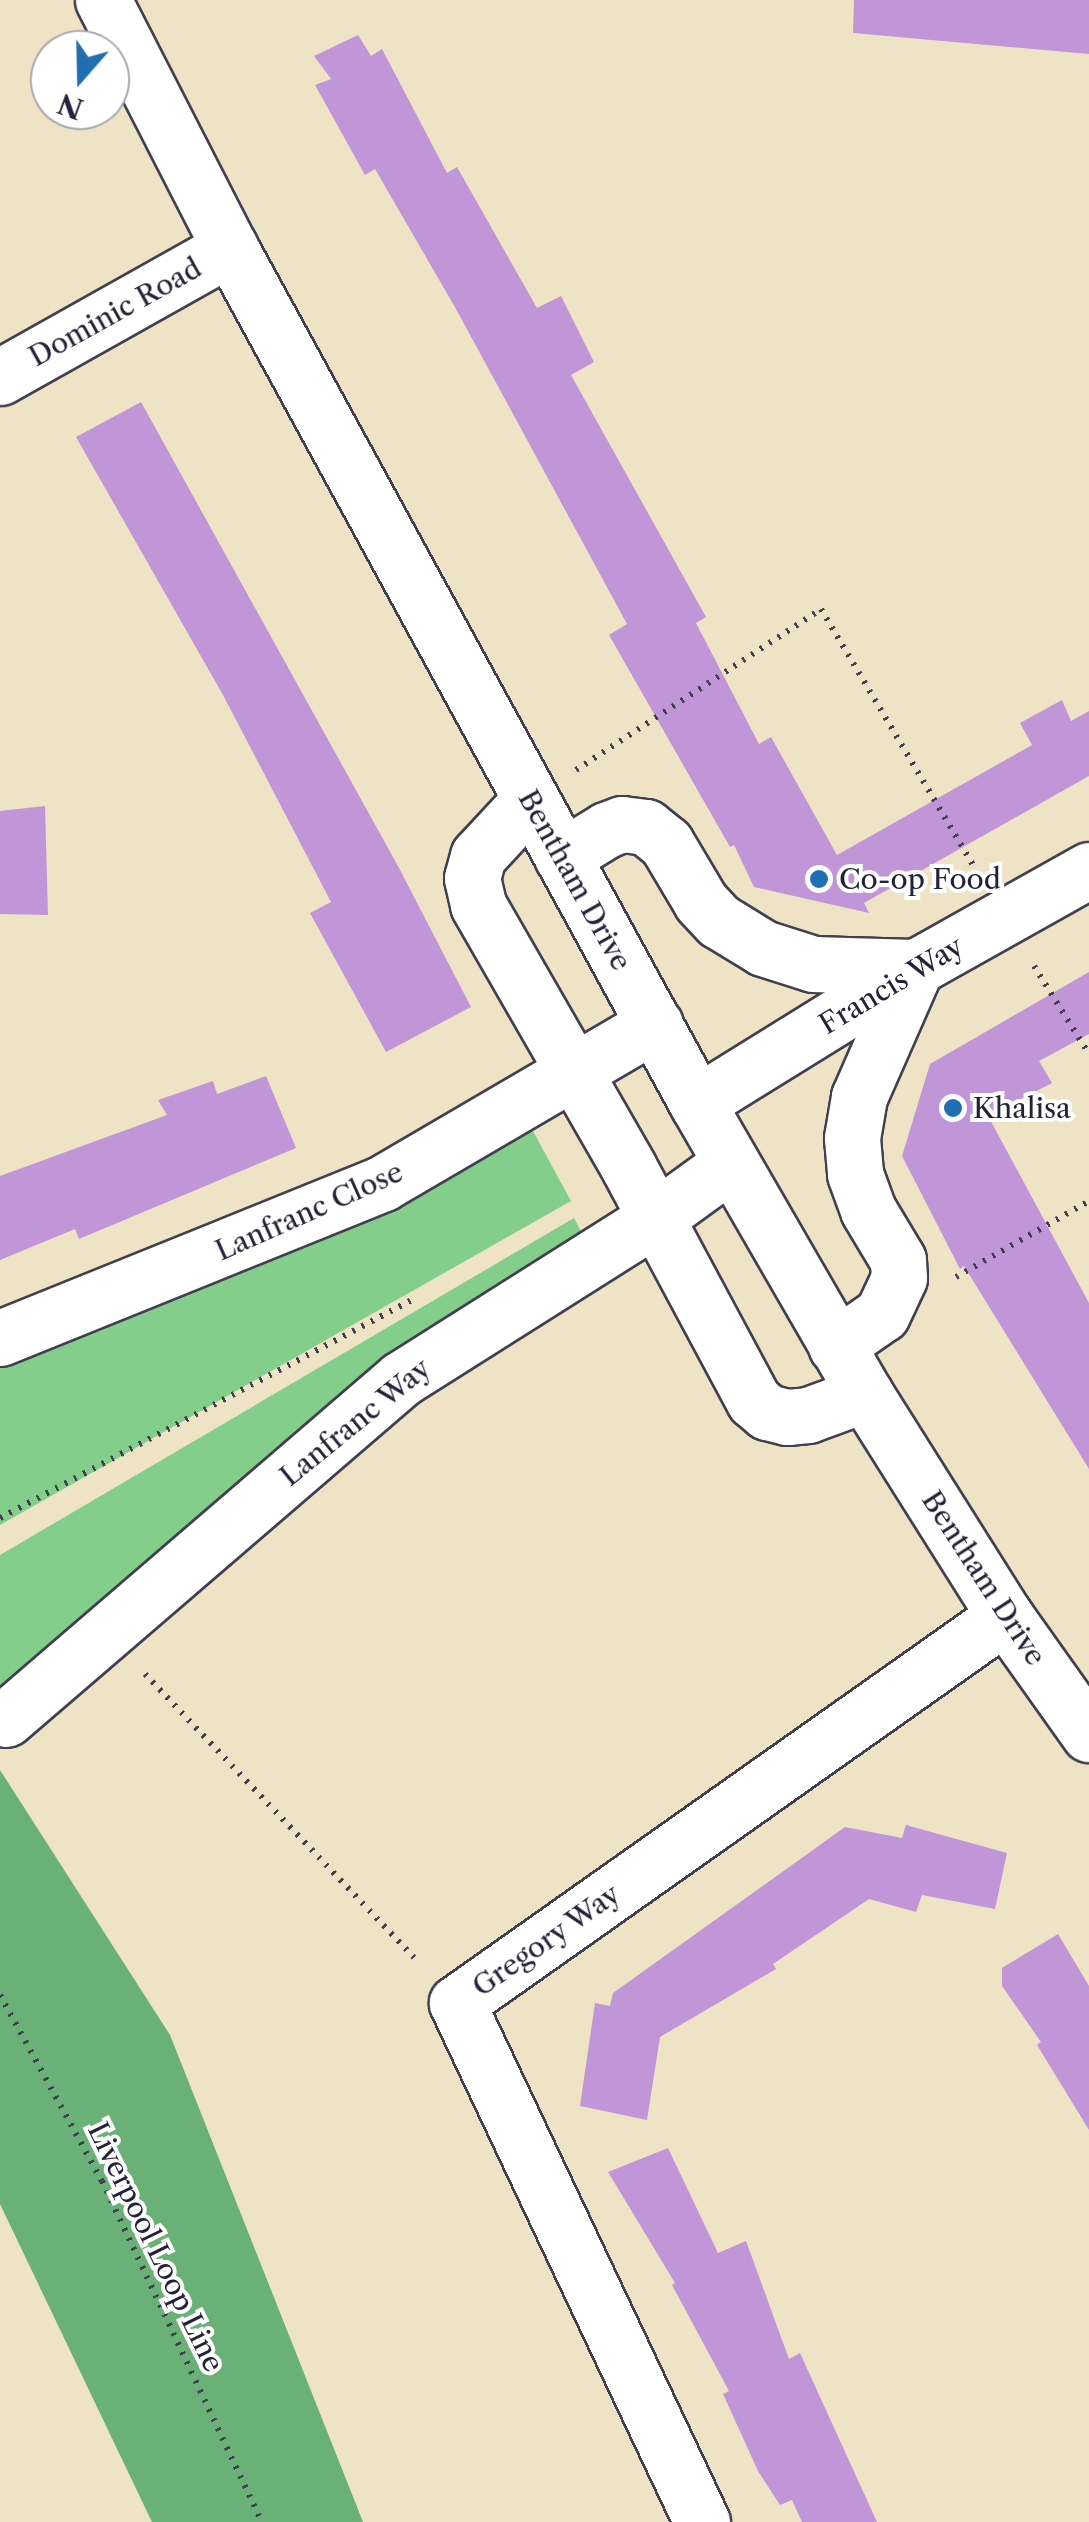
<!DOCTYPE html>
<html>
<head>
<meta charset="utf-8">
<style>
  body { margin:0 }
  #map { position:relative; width:1089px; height:2522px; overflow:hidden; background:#efe3c5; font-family:"Libre Caslon Text",serif }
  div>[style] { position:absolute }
  .green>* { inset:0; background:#83ce8b }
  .forest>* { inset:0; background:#6ab177 }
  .building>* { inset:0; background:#c196d9 }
  .path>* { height:6px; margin-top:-3px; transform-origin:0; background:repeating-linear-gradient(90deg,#413f50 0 2.5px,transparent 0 10.5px) }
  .roads { filter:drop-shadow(2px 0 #413f50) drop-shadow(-2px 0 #413f50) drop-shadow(0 2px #413f50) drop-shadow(0 -2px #413f50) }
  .street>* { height:55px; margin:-27.5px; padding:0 27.5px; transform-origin:27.5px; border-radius:27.5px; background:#fff }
  .secondary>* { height:55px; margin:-27.5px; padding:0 27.5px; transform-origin:27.5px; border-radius:27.5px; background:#fff }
  .dots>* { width:28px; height:28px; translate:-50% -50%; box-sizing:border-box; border:5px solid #fff; border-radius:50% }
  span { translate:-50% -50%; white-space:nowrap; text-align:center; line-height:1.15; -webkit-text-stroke:8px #fff; paint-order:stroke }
  .street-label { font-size:28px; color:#22223b }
  .poi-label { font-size:28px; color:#22223b }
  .left { translate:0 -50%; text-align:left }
  .north { position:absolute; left:30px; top:30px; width:100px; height:100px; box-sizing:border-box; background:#fff; border:2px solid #a7a7b1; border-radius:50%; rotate:200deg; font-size:28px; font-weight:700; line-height:40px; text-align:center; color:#22223b }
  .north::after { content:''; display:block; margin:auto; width:35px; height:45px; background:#1f6fb2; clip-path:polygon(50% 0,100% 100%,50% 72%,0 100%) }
</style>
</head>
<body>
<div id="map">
  <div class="green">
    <div style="clip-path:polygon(528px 1122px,571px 1201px,0 1525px,0 1357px)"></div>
    <div style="clip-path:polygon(574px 1218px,584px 1237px,0 1688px,0 1555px)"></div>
  </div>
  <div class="forest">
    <div style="clip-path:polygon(0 1770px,170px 2035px,363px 2522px,152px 2522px,0 2204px)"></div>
  </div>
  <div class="building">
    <div style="clip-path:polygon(854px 0,1089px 0,1089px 54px,853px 33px)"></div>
    <div style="clip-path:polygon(358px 35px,371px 56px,382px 49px,447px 173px,457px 167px,537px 308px,561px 296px,594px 362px,571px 375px,706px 617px,696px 623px,759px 744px,771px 737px,837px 855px,1032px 745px,1020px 723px,1062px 700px,1071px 721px,1089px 711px,1089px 776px,864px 903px,869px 913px,754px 887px,734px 845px,730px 847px,609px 635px,627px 624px,456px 309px,375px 169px,365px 175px,315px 85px,331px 79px,314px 56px)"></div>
    <div style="clip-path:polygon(141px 402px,398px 866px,471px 1007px,386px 1052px,310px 913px,331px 902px,223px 695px,76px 437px)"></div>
    <div style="clip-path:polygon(45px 806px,48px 915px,0 914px,0 811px)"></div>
    <div style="clip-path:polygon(1089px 972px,1089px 1034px,1039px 1061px,1052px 1083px,988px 1116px,1089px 1303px,1089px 1469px,964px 1266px,960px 1269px,902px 1156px,930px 1064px)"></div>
    <div style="clip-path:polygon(266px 1076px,296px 1148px,79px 1239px,75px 1229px,0 1260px,0 1176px,167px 1115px,158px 1100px,213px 1081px,217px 1094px)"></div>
    <div style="clip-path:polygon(906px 1825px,1007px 1853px,995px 1909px,922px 1895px,916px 1912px,869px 1899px,773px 1964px,776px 1969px,660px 2037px,647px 2120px,580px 2106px,595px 2003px,610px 2006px,613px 1993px,845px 1827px,902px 1838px)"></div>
    <div style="clip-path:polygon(1058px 1934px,1089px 1986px,1089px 2130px,1037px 2045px,1041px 2042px,1002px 1986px,1002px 1968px)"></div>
    <div style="clip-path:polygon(668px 2148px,718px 2253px,746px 2241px,789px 2359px,800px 2353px,877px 2522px,802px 2522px,792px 2500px,780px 2505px,758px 2471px,723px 2394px,729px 2391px,672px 2285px,675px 2283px,608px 2172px)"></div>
  </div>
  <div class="path">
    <div style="left:576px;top:770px;width:293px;rotate:-33.3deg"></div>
    <div style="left:821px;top:609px;width:304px;rotate:59.3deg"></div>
    <div style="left:1034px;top:966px;width:104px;rotate:58deg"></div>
    <div style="left:956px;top:1277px;width:153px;rotate:-29.7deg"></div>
    <div style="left:0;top:1518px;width:468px;rotate:-27.9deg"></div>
    <div style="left:145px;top:1674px;width:397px;rotate:46.5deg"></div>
    <div style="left:0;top:1995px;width:212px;rotate:61.3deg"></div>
    <div style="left:102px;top:2181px;width:377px;rotate:64.9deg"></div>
  </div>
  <div class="roads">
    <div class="street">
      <div style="left:0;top:377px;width:264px;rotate:-29.3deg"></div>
      <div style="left:530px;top:800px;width:76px;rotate:132.9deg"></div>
      <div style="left:478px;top:856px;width:23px;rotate:105deg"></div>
      <div style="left:472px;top:878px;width:28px;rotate:77deg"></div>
      <div style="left:478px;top:905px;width:303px;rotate:60.1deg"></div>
      <div style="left:629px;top:1168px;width:264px;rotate:61.8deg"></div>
      <div style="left:754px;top:1401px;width:17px;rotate:40deg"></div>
      <div style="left:767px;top:1412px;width:21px;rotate:14deg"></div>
      <div style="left:787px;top:1417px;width:21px;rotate:-5deg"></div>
      <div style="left:808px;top:1415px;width:61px;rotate:-20.2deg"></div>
      <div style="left:562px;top:857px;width:52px;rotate:-31.5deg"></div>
      <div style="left:606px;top:830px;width:17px;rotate:-21deg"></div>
      <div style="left:622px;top:824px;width:24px;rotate:7deg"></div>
      <div style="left:646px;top:827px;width:26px;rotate:39deg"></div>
      <div style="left:666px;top:843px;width:69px;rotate:59.3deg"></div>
      <div style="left:701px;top:902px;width:26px;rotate:47deg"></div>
      <div style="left:719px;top:921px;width:52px;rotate:31.5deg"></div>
      <div style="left:763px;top:948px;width:52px;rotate:17.7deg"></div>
      <div style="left:813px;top:964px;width:103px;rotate:1.7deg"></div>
      <div style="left:916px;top:967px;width:142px;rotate:113.7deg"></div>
      <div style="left:859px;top:1097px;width:42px;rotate:99.7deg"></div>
      <div style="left:852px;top:1138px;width:36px;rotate:85deg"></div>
      <div style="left:855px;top:1174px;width:38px;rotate:70deg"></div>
      <div style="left:868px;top:1210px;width:58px;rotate:59deg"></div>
      <div style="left:898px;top:1260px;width:18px;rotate:87deg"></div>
      <div style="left:899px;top:1278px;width:40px;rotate:115deg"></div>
      <div style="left:882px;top:1314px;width:56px;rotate:145.2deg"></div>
      <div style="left:697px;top:1103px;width:258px;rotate:-31.8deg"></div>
      <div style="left:916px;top:967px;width:198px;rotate:-29.3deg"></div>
      <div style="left:0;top:1338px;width:413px;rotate:-22deg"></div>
      <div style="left:383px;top:1183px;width:315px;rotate:-30.3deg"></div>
      <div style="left:6px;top:1719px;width:521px;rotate:-40.72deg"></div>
      <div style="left:401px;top:1379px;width:299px;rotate:-32.3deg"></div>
      <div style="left:654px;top:1219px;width:95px;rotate:-36deg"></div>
      <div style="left:702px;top:2522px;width:574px;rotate:-115.27deg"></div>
      <div style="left:457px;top:2003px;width:671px;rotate:-35.23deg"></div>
    </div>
    <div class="secondary">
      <div style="left:103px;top:0;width:279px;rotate:62.9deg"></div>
      <div style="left:230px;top:248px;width:974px;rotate:61.36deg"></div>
      <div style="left:697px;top:1103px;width:336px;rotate:60deg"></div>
      <div style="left:865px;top:1394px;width:262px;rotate:57.8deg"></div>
      <div style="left:1005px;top:1616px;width:145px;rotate:54.6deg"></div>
    </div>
  </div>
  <div class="dots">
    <div style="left:819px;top:879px;background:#1f6fb2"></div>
    <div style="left:953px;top:1108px;background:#1f6fb2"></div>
  </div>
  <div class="street-label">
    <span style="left:115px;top:312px;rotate:-29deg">Dominic Road</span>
    <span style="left:575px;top:880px;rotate:61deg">Bentham Drive</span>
    <span style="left:891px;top:985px;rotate:-31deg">Francis Way</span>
    <span style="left:309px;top:1211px;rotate:-24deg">Lanfranc Close</span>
    <span style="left:355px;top:1422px;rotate:-39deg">Lanfranc Way</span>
    <span style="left:984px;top:1578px;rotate:57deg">Bentham Drive</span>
    <span style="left:546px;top:1940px;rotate:-35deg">Gregory Way</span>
    <span style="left:156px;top:2247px;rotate:64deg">Liverpool Loop Line</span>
  </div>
  <div class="poi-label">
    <span class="left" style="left:839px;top:879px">Co-op Food</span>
    <span class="left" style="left:973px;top:1108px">Khalisa</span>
  </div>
  <div class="north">N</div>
</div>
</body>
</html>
